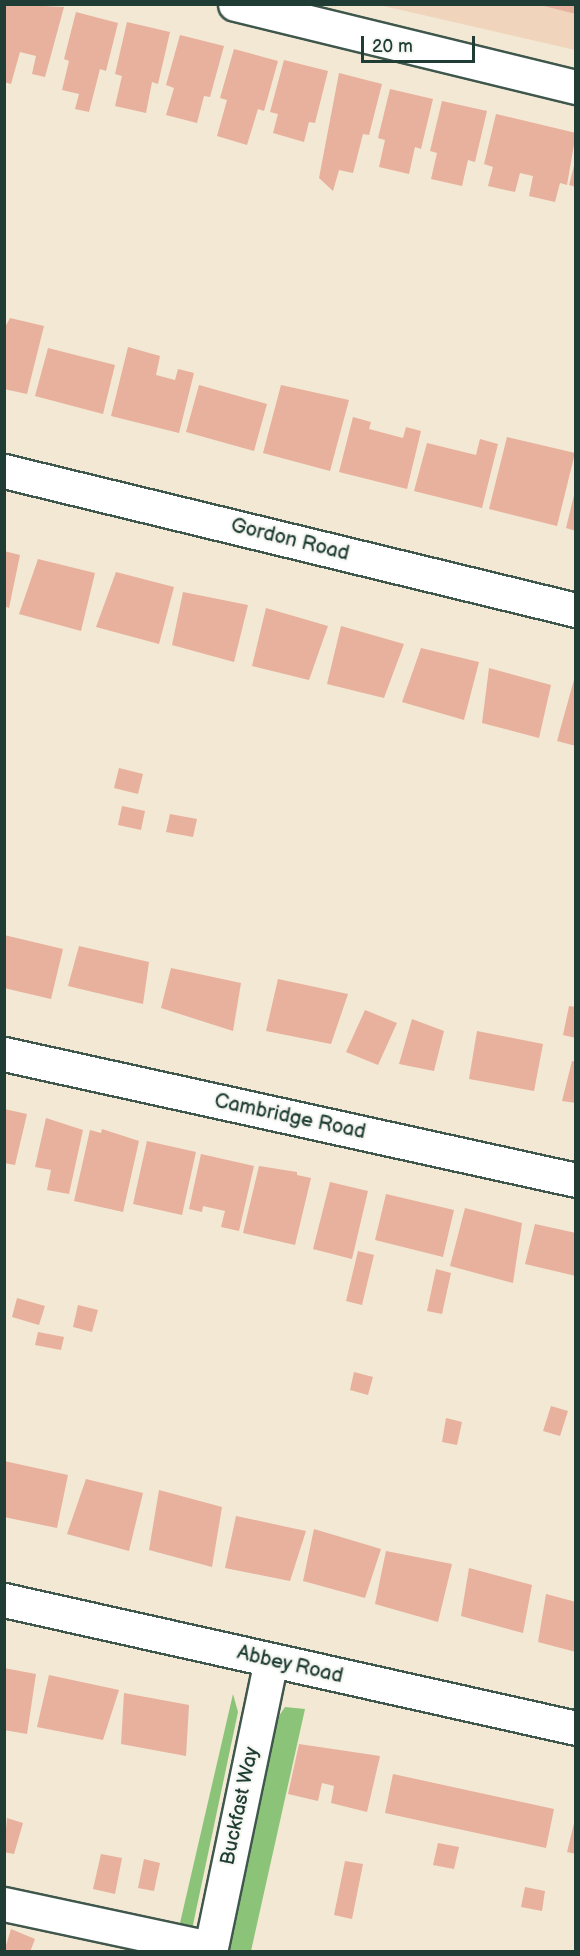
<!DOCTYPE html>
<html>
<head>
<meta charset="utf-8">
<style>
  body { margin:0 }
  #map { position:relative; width:580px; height:1956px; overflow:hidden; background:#f2e8d4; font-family:"Balsamiq Sans",sans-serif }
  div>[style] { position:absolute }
  .built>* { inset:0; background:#f0d5bc }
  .green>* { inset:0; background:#8bc478 }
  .building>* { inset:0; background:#e7b19d }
  .roads { filter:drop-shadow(2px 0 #3f574c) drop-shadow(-2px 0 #3f574c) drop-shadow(0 2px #3f574c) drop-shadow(0 -2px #3f574c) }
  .minor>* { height:33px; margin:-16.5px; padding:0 16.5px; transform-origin:16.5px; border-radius:16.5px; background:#fff }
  span { translate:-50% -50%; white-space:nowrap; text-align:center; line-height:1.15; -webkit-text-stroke:4.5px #f6f6f2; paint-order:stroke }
  .street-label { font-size:20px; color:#1f3d34 }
  .frame { position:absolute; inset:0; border:6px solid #1f3d34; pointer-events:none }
  .scale { position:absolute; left:361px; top:36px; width:114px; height:27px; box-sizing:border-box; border:3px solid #1f3d34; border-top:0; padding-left:8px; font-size:18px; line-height:21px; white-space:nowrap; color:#1f3d34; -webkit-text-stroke:4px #f6f6f2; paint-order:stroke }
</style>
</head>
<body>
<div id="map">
  <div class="built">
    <div style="clip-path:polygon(379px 5px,575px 5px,575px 50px)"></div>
  </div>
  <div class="green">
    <div style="clip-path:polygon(233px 1694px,238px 1712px,190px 1939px,177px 1936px)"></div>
    <div style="clip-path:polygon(285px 1707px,305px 1709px,251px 1951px,230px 1951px,279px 1716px)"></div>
  </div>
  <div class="building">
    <div style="clip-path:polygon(4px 4px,64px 7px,45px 77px,32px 74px,36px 56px,20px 52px,11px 84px,4px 82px)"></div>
    <div style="clip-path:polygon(540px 4px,576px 4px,576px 14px,540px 5px)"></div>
    <div style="clip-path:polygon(76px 12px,118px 23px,106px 71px,100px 69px,89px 112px,75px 109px,79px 94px,62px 90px,69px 61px,64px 59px)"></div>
    <div style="clip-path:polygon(127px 22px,170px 32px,158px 84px,152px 82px,146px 113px,115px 106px,122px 76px,115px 74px)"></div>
    <div style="clip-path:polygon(180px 35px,224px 46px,210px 97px,204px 96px,197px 123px,166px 115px,174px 88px,166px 85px)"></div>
    <div style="clip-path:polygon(234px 49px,278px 61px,264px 111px,258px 109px,247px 145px,217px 136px,227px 100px,220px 98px)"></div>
    <div style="clip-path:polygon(284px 60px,328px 71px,315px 123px,309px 122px,304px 142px,273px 133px,278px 114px,270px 112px)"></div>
    <div style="clip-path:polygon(339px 73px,382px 84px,369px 135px,363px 134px,353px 173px,339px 170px,333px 191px,319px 178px)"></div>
    <div style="clip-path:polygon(390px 89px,433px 99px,421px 149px,415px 147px,409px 174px,379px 167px,385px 140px,378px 138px)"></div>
    <div style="clip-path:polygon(442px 101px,487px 111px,475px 162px,468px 160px,462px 186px,431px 179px,437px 153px,430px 151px)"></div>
    <div style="clip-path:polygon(496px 114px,576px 133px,567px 185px,560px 183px,555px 202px,529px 196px,533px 176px,520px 173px,515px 192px,488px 186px,493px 167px,484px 164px)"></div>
    <div style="clip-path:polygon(575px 162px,576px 162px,576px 187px,569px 185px)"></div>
    <div style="clip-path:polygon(10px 318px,44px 326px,27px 394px,4px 389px,4px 329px)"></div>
    <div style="clip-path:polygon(128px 347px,160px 356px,156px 375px,175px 380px,178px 369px,194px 373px,179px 433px,111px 416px)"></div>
    <div style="clip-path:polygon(48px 348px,115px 365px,103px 414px,35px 396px)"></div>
    <div style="clip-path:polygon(199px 385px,267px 404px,254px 451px,186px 432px)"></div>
    <div style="clip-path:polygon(281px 385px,349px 400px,330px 471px,263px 453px)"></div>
    <div style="clip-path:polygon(353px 417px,371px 422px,369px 429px,403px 438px,406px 427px,421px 431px,407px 489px,339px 472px)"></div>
    <div style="clip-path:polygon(507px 437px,575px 453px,557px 526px,489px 509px)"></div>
    <div style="clip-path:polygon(480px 439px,498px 444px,482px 508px,414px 491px,427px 443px,476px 455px)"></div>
    <div style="clip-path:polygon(575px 491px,576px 491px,576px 531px,566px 528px)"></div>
    <div style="clip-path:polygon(4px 551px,20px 555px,9px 608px,4px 606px)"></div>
    <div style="clip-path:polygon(38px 559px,95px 573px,81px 631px,19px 614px)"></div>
    <div style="clip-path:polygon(116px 572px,174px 587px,159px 644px,96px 627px)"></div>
    <div style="clip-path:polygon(183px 592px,248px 605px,234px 662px,172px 645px)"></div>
    <div style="clip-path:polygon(266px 608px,328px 626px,309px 680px,252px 666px)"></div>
    <div style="clip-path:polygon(341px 626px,404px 644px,384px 698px,327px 684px)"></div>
    <div style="clip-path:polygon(421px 648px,479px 662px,464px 720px,402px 702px)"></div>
    <div style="clip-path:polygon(489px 668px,551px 685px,539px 738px,482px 723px)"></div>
    <div style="clip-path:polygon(575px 676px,576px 676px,576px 746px,557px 741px)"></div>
    <div style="clip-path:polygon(119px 768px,143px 774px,138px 794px,114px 788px)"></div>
    <div style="clip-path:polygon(122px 806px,145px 811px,141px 830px,118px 825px)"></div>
    <div style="clip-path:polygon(170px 814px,197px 819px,193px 837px,166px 832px)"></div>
    <div style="clip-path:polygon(4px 935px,63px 949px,51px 999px,4px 988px)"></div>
    <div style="clip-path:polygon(79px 946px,149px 962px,143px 1004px,68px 986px)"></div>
    <div style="clip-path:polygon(171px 968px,241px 983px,233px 1031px,161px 1008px)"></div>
    <div style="clip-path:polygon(278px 979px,348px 994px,331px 1044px,266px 1031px)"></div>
    <div style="clip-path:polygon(569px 1006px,576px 1007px,576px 1038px,563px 1035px)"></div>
    <div style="clip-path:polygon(365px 1010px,397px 1023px,378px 1065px,346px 1052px)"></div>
    <div style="clip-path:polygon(412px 1019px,444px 1031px,434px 1071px,399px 1064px)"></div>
    <div style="clip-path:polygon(477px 1031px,543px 1044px,534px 1091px,469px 1079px)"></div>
    <div style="clip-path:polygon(572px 1061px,576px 1062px,576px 1103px,562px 1101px)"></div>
    <div style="clip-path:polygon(4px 1109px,27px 1114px,15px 1165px,4px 1163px)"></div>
    <div style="clip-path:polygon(46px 1118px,83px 1130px,69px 1194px,47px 1190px,51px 1170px,35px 1167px)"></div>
    <div style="clip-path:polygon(102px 1129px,139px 1141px,123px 1212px,74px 1201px,90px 1130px,101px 1133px)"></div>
    <div style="clip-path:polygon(147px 1141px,196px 1152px,182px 1215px,133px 1204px)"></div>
    <div style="clip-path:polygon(201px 1154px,254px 1166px,239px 1231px,221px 1227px,225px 1211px,203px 1206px,202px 1212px,189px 1209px)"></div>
    <div style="clip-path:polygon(259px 1166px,297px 1172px,297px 1175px,311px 1178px,295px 1245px,243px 1233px)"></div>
    <div style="clip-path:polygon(330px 1182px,368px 1191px,352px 1259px,313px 1249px)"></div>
    <div style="clip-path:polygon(386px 1194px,454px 1210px,443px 1257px,375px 1240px)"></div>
    <div style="clip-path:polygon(465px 1208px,522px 1223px,513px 1283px,450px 1266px)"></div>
    <div style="clip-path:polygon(535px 1224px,576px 1233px,576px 1276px,525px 1264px)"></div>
    <div style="clip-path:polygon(358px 1251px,374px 1255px,362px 1305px,346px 1301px)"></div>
    <div style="clip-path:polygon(436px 1269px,451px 1273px,442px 1314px,427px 1311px)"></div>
    <div style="clip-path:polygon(17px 1298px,45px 1306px,39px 1325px,12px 1317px)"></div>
    <div style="clip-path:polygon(78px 1305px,98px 1310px,92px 1332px,73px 1327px)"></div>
    <div style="clip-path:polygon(38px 1332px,64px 1337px,61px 1350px,35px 1345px)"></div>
    <div style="clip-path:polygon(354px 1372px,373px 1377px,368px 1395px,350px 1390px)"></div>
    <div style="clip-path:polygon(551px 1406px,568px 1411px,560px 1436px,543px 1431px)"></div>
    <div style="clip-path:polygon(446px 1418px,462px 1422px,457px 1445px,442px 1442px)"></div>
    <div style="clip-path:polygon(4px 1461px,68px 1475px,57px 1528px,4px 1517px)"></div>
    <div style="clip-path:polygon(86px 1479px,143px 1493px,129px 1551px,67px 1534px)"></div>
    <div style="clip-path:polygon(159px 1490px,222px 1507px,212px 1567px,149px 1550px)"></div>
    <div style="clip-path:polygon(236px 1516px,306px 1531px,290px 1581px,225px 1568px)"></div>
    <div style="clip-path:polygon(314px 1529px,381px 1549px,365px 1598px,303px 1581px)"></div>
    <div style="clip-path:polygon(386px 1551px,452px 1564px,438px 1622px,375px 1604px)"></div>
    <div style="clip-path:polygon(469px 1568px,532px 1585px,523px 1633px,461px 1616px)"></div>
    <div style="clip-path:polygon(546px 1594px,576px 1602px,576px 1652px,538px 1642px)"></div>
    <div style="clip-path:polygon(4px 1668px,36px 1674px,27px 1734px,4px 1730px)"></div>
    <div style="clip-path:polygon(49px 1675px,119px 1690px,103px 1740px,37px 1727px)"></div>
    <div style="clip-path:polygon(124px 1693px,189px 1705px,186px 1756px,121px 1744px)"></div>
    <div style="clip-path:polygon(299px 1744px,380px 1756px,367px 1812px,331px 1803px,334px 1786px,322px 1783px,318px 1801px,288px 1794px)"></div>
    <div style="clip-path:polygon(393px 1774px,554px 1809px,546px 1848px,385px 1813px)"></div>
    <div style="clip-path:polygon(7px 1818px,23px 1823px,14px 1854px,4px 1852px)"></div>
    <div style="clip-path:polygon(575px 1819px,576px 1819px,576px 1854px,567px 1852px)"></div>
    <div style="clip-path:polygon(438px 1843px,459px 1847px,454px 1869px,433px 1865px)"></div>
    <div style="clip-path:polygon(101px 1854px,122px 1858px,115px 1894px,93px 1889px)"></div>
    <div style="clip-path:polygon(144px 1859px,160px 1863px,154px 1891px,138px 1888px)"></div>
    <div style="clip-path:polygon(345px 1861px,363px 1864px,352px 1919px,334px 1915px)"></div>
    <div style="clip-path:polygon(525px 1887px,545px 1891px,542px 1911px,521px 1907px)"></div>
    <div style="clip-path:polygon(11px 1929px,35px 1939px,30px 1952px,4px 1952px)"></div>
  </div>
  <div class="roads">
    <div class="minor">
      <div style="left:235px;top:4px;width:351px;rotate:13.7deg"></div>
      <div style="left:4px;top:471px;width:589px;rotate:13.66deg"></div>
      <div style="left:4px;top:1054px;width:586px;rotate:12.42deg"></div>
      <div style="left:4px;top:1600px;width:586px;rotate:12.61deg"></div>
      <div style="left:4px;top:1904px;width:211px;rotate:12.1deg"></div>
      <div style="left:210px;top:1952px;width:297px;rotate:-78.2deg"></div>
    </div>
  </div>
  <div class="street-label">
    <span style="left:290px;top:540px;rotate:14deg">Gordon Road</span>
    <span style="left:290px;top:1117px;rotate:12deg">Cambridge Road</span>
    <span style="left:290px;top:1665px;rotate:13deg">Abbey Road</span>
    <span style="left:240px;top:1806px;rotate:-78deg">Buckfast Way</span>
  </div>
  <div class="frame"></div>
  <div class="scale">20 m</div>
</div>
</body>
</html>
